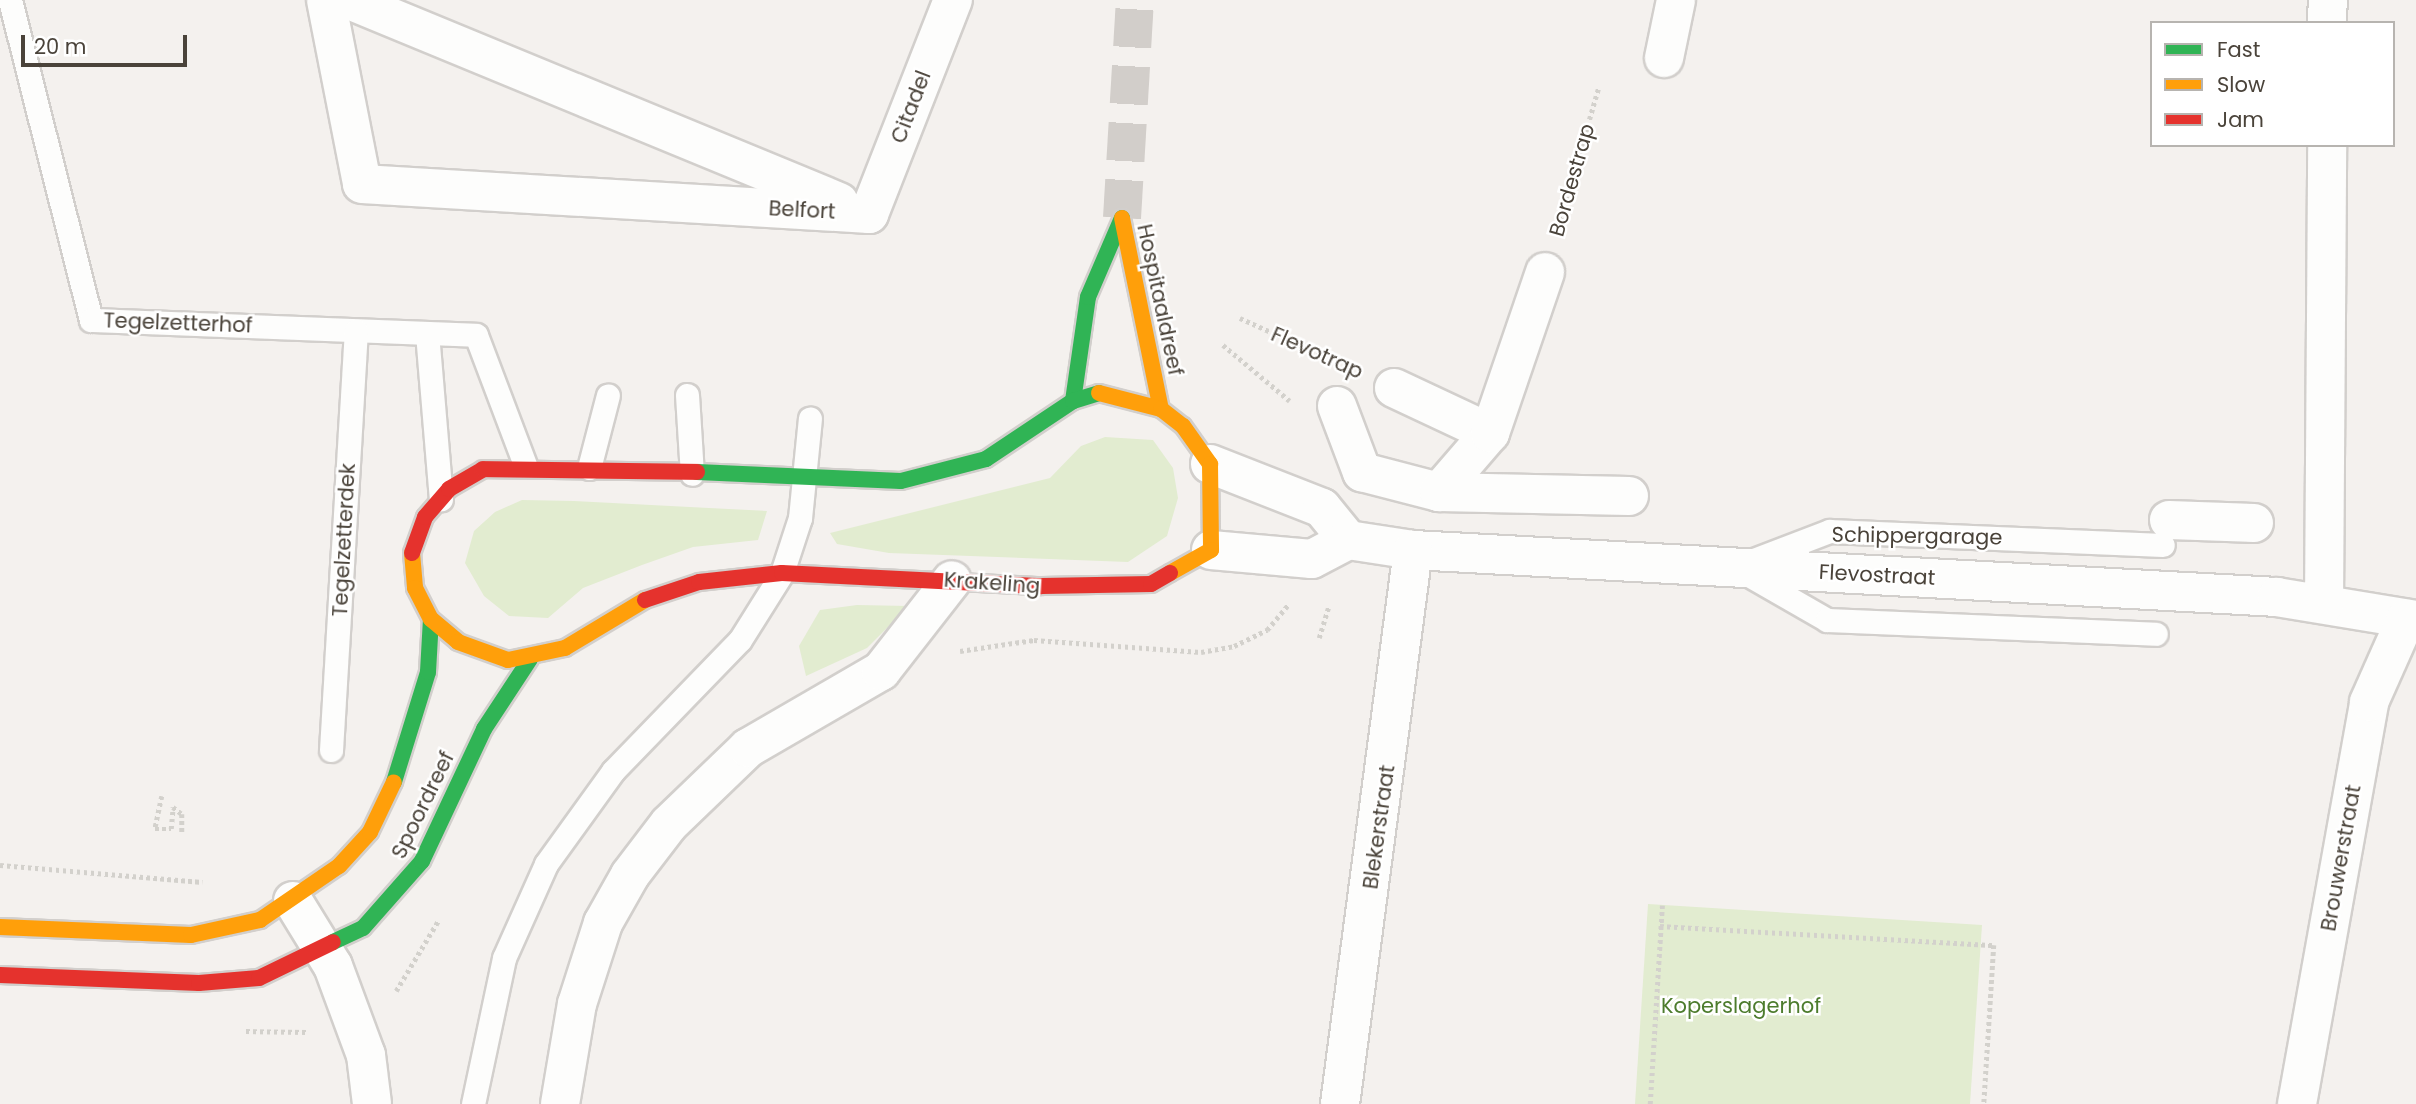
<!DOCTYPE html>
<html>
<head>
<meta charset="utf-8">
<style>
  body { margin:0 }
  #map { position:relative; width:2416px; height:1104px; overflow:hidden; background:#f4f1ee; font-family:Poppins,sans-serif }
  div>[style] { position:absolute }
  .green>* { inset:0; background:#e2ecd0 }
  .secondary-tunnel>* { height:38px; margin-top:-19px; transform-origin:0; background:repeating-linear-gradient(90deg,#d2ceca 0 38px,transparent 0 57px) }
  .path>* { height:4.5px; margin-top:-2.25px; transform-origin:0; background:repeating-linear-gradient(90deg,#d3d1cc 0 3.5px,transparent 0 7px) }
  .roads { filter:drop-shadow(2px 0 #d2cfcc) drop-shadow(-2px 0 #d2cfcc) drop-shadow(0 2px #d2cfcc) drop-shadow(0 -2px #d2cfcc) }
  .lane>* { height:23px; margin:-11.5px; padding:0 11.5px; transform-origin:11.5px; border-radius:11.5px; background:#fdfdfc }
  .street>* { height:38px; margin:-19px; padding:0 19px; transform-origin:19px; border-radius:19px; background:#fdfdfc }
  .fast>* { height:16px; margin:-8px; padding:0 8px; transform-origin:8px; border-radius:8px; background:#30b455 }
  .slow>* { height:16px; margin:-8px; padding:0 8px; transform-origin:8px; border-radius:8px; background:#ff9f0a }
  .jam>* { height:16px; margin:-8px; padding:0 8px; transform-origin:8px; border-radius:8px; background:#e5322d }
  span { translate:-50% -50%; white-space:nowrap; text-align:center; line-height:1.15; -webkit-text-stroke:5px #fff; paint-order:stroke }
  .street-label { font-size:21px; color:#4a433a }
  .park-label { font-size:21px; color:#4d7c2d }
  .legend { position:absolute; left:2150px; top:21px; width:245px; height:126px; box-sizing:border-box; background:#fff; border:2px solid #b7b4b0; margin:0; padding:9px 12px; list-style:none; font-size:21px; color:#4a433a }
  .legend li { display:flex; align-items:center; gap:14px; height:35px }
  .legend b { width:35px; border:2px solid #b7b4b0 }
  .scale { position:absolute; left:21px; top:35px; width:166px; height:32px; box-sizing:border-box; border:4px solid #4a433a; border-top:0; padding-left:9px; font-size:21px; line-height:24px; white-space:nowrap; color:#4a433a; -webkit-text-stroke:5px #fff; paint-order:stroke }
</style>
</head>
<body>
<div id="map">
  <div class="green">
    <div style="clip-path:polygon(1105px 437px,1153px 440px,1173px 468px,1178px 498px,1167px 536px,1128px 562px,889px 553px,837px 544px,830px 533px,1050px 478px,1081px 446px)"></div>
    <div style="clip-path:polygon(522px 500px,574px 501px,767px 511px,758px 540px,693px 547px,642px 565px,583px 588px,548px 618px,509px 616px,484px 596px,465px 563px,474px 531px,495px 512px)"></div>
    <div style="clip-path:polygon(857px 605px,909px 606px,867px 648px,806px 676px,799px 646px,820px 610px)"></div>
    <div style="clip-path:polygon(1648px 904px,1982px 925px,1970px 1104px,1635px 1104px)"></div>
  </div>
  <div class="secondary-tunnel">
    <div style="left:1122px;top:218px;width:218px;rotate:-86.6deg"></div>
  </div>
  <div class="path">
    <div style="left:1558px;top:227px;width:144px;rotate:-73.8deg"></div>
    <div style="left:1240px;top:318px;width:98px;rotate:24.2deg"></div>
    <div style="left:1223px;top:345px;width:87px;rotate:39.9deg"></div>
    <div style="left:1319px;top:638px;width:34px;rotate:-73deg"></div>
    <div style="left:960px;top:651px;width:75px;rotate:-8.5deg"></div>
    <div style="left:1034px;top:640px;width:167px;rotate:4.1deg"></div>
    <div style="left:1201px;top:652px;width:34px;rotate:-10deg"></div>
    <div style="left:1234px;top:646px;width:37px;rotate:-26deg"></div>
    <div style="left:1267px;top:630px;width:33px;rotate:-50deg"></div>
    <div style="left:162px;top:796px;width:34px;rotate:102deg"></div>
    <div style="left:155px;top:829px;width:16px"></div>
    <div style="left:171px;top:829px;width:22px;rotate:-85deg"></div>
    <div style="left:173px;top:807px;width:11px;rotate:38deg"></div>
    <div style="left:182px;top:814px;width:20px;rotate:90deg"></div>
    <div style="left:0;top:865px;width:203px;rotate:4.8deg"></div>
    <div style="left:1660px;top:926px;width:335px;rotate:3.3deg"></div>
    <div style="left:1994px;top:945px;width:159px;rotate:93.6deg"></div>
    <div style="left:396px;top:991px;width:82px;rotate:-59deg"></div>
    <div style="left:246px;top:1031px;width:61px;rotate:0.9deg"></div>
    <div style="left:1650px;top:1104px;width:199px;rotate:-86.5deg"></div>
  </div>
  <div class="roads">
    <div class="lane">
      <div style="left:10px;top:0;width:330px;rotate:75.8deg"></div>
      <div style="left:91px;top:320px;width:385px;rotate:2.2deg"></div>
      <div style="left:476px;top:335px;width:139px;rotate:69.3deg"></div>
      <div style="left:427px;top:333px;width:167px;rotate:85.2deg"></div>
      <div style="left:687px;top:395px;width:79px;rotate:86.4deg"></div>
      <div style="left:589px;top:468px;width:75px;rotate:-75.4deg"></div>
      <div style="left:1751px;top:561px;width:84px;rotate:-21deg"></div>
      <div style="left:1829px;top:531px;width:334px;rotate:2.4deg"></div>
      <div style="left:1747px;top:574px;width:92px;rotate:29.9deg"></div>
      <div style="left:1827px;top:620px;width:329px;rotate:2.4deg"></div>
      <div style="left:331px;top:750px;width:420px;rotate:-86.6deg"></div>
      <div style="left:473px;top:1104px;width:149px;rotate:-78deg"></div>
      <div style="left:504px;top:958px;width:103px;rotate:-65.9deg"></div>
      <div style="left:546px;top:864px;width:115px;rotate:-54.2deg"></div>
      <div style="left:613px;top:771px;width:182px;rotate:-45.9deg"></div>
      <div style="left:740px;top:640px;width:79px;rotate:-57.9deg"></div>
      <div style="left:782px;top:573px;width:58px;rotate:-71.9deg"></div>
      <div style="left:800px;top:518px;width:100px;rotate:-84.3deg"></div>
    </div>
    <div class="street">
      <div style="left:326px;top:0;width:187px;rotate:78.9deg"></div>
      <div style="left:362px;top:184px;width:508px;rotate:3.39deg"></div>
      <div style="left:349px;top:0;width:530px;rotate:22.4deg"></div>
      <div style="left:2327px;top:23px;width:23px;rotate:-88deg"></div>
      <div style="left:1664px;top:58px;width:59px;rotate:-78.3deg"></div>
      <div style="left:869px;top:214px;width:230px;rotate:-68.6deg"></div>
      <div style="left:1394px;top:388px;width:106px;rotate:25.1deg"></div>
      <div style="left:1337px;top:406px;width:71px;rotate:69.3deg"></div>
      <div style="left:1362px;top:472px;width:80px;rotate:14.6deg"></div>
      <div style="left:1439px;top:492px;width:190px;rotate:1.2deg"></div>
      <div style="left:1210px;top:464px;width:120px;rotate:21.4deg"></div>
      <div style="left:1322px;top:508px;width:41px;rotate:50.9deg"></div>
      <div style="left:1439px;top:492px;width:78px;rotate:-49.2deg"></div>
      <div style="left:1490px;top:433px;width:170px;rotate:-71.1deg"></div>
      <div style="left:2169px;top:520px;width:85px;rotate:2deg"></div>
      <div style="left:1211px;top:550px;width:101px;rotate:5.1deg"></div>
      <div style="left:1312px;top:559px;width:41px;rotate:-27.8deg"></div>
      <div style="left:1348px;top:540px;width:66px;rotate:8.7deg"></div>
      <div style="left:1413px;top:550px;width:865px;rotate:3.11deg"></div>
      <div style="left:2277px;top:597px;width:141px;rotate:9.4deg"></div>
      <div style="left:2324px;top:604px;width:459px;rotate:-89.6deg"></div>
      <div style="left:293px;top:901px;width:76px;rotate:58.4deg"></div>
      <div style="left:333px;top:966px;width:95px;rotate:69.7deg"></div>
      <div style="left:366px;top:1055px;width:49px;rotate:83deg"></div>
      <div style="left:560px;top:1104px;width:101px;rotate:-80.4deg"></div>
      <div style="left:577px;top:1004px;width:85px;rotate:-72.2deg"></div>
      <div style="left:603px;top:923px;width:55px;rotate:-60.6deg"></div>
      <div style="left:630px;top:875px;width:64px;rotate:-52.6deg"></div>
      <div style="left:669px;top:824px;width:110px;rotate:-43.9deg"></div>
      <div style="left:748px;top:748px;width:154px;rotate:-30.1deg"></div>
      <div style="left:881px;top:671px;width:115px;rotate:-52deg"></div>
      <div style="left:1340px;top:1104px;width:559px;rotate:-82.49deg"></div>
      <div style="left:2297px;top:1104px;width:408px;rotate:-79.8deg"></div>
      <div style="left:2369px;top:702px;width:91px;rotate:-66deg"></div>
    </div>
    <div class="fast">
      <div style="left:1073px;top:401px;width:105px;rotate:-81.8deg"></div>
      <div style="left:1088px;top:297px;width:86px;rotate:-66.7deg"></div>
      <div style="left:697px;top:472px;width:204px;rotate:2.5deg"></div>
      <div style="left:901px;top:481px;width:88px;rotate:-14.5deg"></div>
      <div style="left:986px;top:459px;width:105px;rotate:-33.7deg"></div>
      <div style="left:1073px;top:401px;width:27px;rotate:-17deg"></div>
      <div style="left:394px;top:782px;width:115px;rotate:-72.8deg"></div>
      <div style="left:428px;top:672px;width:53px;rotate:-86.8deg"></div>
      <div style="left:333px;top:942px;width:33px;rotate:-25deg"></div>
      <div style="left:363px;top:928px;width:89px;rotate:-48.6deg"></div>
      <div style="left:422px;top:861px;width:146px;rotate:-64.8deg"></div>
      <div style="left:484px;top:729px;width:84px;rotate:-56.7deg"></div>
    </div>
    <div class="slow">
      <div style="left:1122px;top:218px;width:195px;rotate:78.5deg"></div>
      <div style="left:1099px;top:393px;width:64px;rotate:14.5deg"></div>
      <div style="left:1161px;top:409px;width:28px;rotate:38deg"></div>
      <div style="left:1183px;top:426px;width:47px;rotate:54.6deg"></div>
      <div style="left:1210px;top:464px;width:86px;rotate:89.3deg"></div>
      <div style="left:1211px;top:550px;width:47px;rotate:150.7deg"></div>
      <div style="left:412px;top:553px;width:35px;rotate:85deg"></div>
      <div style="left:415px;top:588px;width:35px;rotate:63deg"></div>
      <div style="left:431px;top:619px;width:35px;rotate:40deg"></div>
      <div style="left:458px;top:642px;width:53px;rotate:19.8deg"></div>
      <div style="left:508px;top:660px;width:58px;rotate:-11.9deg"></div>
      <div style="left:565px;top:648px;width:93px;rotate:-31deg"></div>
      <div style="left:0;top:927px;width:191px;rotate:2.4deg"></div>
      <div style="left:191px;top:935px;width:71px;rotate:-12.3deg"></div>
      <div style="left:260px;top:920px;width:96px;rotate:-34.4deg"></div>
      <div style="left:339px;top:866px;width:46px;rotate:-47.6deg"></div>
      <div style="left:370px;top:832px;width:55px;rotate:-64.4deg"></div>
    </div>
    <div class="jam">
      <div style="left:412px;top:553px;width:38px;rotate:-70deg"></div>
      <div style="left:425px;top:517px;width:37px;rotate:-49deg"></div>
      <div style="left:449px;top:489px;width:39px;rotate:-30deg"></div>
      <div style="left:483px;top:469px;width:214px;rotate:0.8deg"></div>
      <div style="left:645px;top:600px;width:57px;rotate:-18.4deg"></div>
      <div style="left:699px;top:582px;width:83px;rotate:-6.2deg"></div>
      <div style="left:782px;top:573px;width:260px;rotate:2.9deg"></div>
      <div style="left:1042px;top:586px;width:109px;rotate:-1.1deg"></div>
      <div style="left:1151px;top:584px;width:22px;rotate:-30deg"></div>
      <div style="left:0;top:975px;width:199px;rotate:2.3deg"></div>
      <div style="left:199px;top:983px;width:60px;rotate:-4.8deg"></div>
      <div style="left:259px;top:978px;width:82px;rotate:-25.9deg"></div>
    </div>
  </div>
  <div class="street-label">
    <span style="left:911px;top:107px;rotate:-69deg">Citadel</span>
    <span style="left:1572px;top:180px;rotate:-74deg">Bordestrap</span>
    <span style="left:802px;top:210px;rotate:3deg">Belfort</span>
    <span style="left:1160px;top:300px;rotate:78deg">Hospitaaldreef</span>
    <span style="left:178px;top:323px;rotate:2deg">Tegelzetterhof</span>
    <span style="left:1317px;top:353px;rotate:24deg">Flevotrap</span>
    <span style="left:1917px;top:536px;rotate:1deg">Schippergarage</span>
    <span style="left:344px;top:540px;rotate:-87deg">Tegelzetterdek</span>
    <span style="left:1877px;top:575px;rotate:3deg">Flevostraat</span>
    <span style="left:992px;top:583px;rotate:4deg">Krakeling</span>
    <span style="left:423px;top:805px;rotate:-64deg">Spoordreef</span>
    <span style="left:1379px;top:827px;rotate:-82deg">Blekerstraat</span>
    <span style="left:2341px;top:858px;rotate:-80deg">Brouwerstraat</span>
  </div>
  <div class="park-label">
    <span style="left:1741px;top:1006px">Koperslagerhof</span>
  </div>
  <ul class="legend">
  <li><b style="height:9px;background:#30b455"></b>Fast</li>
  <li><b style="height:9px;background:#ff9f0a"></b>Slow</li>
  <li><b style="height:9px;background:#e5322d"></b>Jam</li>
  </ul>
  <div class="scale">20 m</div>
</div>
</body>
</html>
